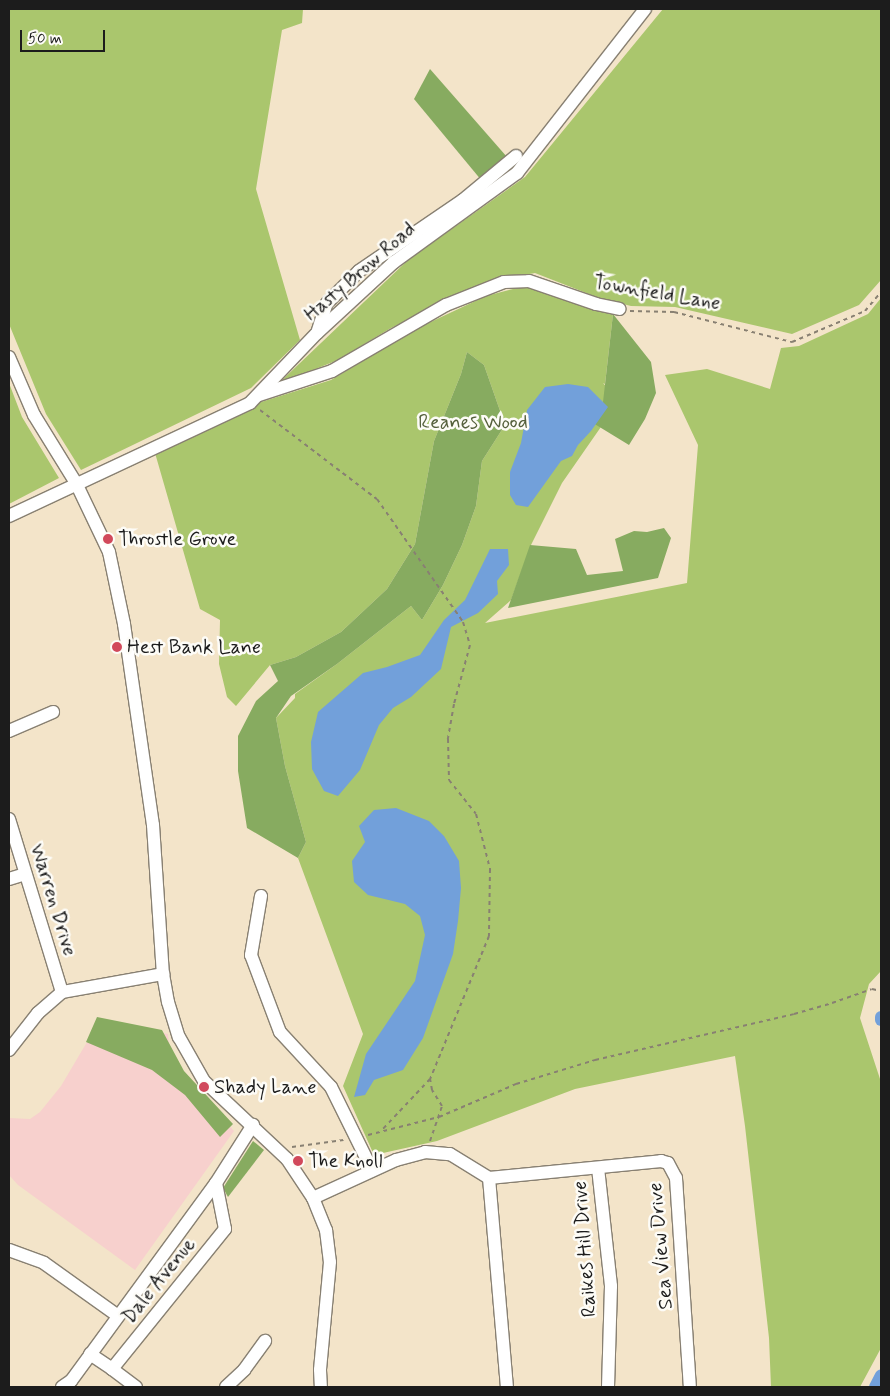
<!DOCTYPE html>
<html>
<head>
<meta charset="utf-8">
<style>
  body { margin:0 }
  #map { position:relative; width:890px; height:1396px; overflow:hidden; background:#f3e4c9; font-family:Mynerve,sans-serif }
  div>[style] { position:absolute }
  .built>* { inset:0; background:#f7d0cd }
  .green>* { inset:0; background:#aac66d }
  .forest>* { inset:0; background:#87ab60 }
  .water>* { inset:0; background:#72a0da }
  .canal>* { height:12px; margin:-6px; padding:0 6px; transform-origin:6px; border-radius:6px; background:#72a0da }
  .path>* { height:2px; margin-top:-1px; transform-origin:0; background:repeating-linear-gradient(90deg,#888072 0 4px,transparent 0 8px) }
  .roads { filter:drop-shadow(1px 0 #888072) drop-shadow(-1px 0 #888072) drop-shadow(0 1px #888072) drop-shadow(0 -1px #888072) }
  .minor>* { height:12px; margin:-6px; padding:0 6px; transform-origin:6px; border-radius:6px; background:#fff }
  .dots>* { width:14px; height:14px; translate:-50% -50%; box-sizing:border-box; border:2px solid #fdfcf7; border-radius:50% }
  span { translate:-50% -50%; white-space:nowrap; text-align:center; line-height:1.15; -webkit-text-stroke:5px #fdfcf7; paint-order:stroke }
  .street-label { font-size:20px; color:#1c1c1c }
  .park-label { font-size:20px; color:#55603c }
  .poi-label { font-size:20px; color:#1c1c1c }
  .left { translate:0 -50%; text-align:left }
  .frame { position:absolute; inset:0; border:10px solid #1c1c1c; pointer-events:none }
  .scale { position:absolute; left:20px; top:30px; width:85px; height:22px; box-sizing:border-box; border:2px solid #1c1c1c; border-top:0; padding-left:6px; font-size:15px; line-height:18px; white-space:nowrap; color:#1c1c1c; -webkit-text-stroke:4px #fdfcf7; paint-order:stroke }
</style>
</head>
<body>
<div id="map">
  <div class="built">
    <div style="clip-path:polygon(100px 1020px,168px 1034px,170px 1054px,175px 1064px,234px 1131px,135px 1270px,18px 1185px,9px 1175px,9px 1118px,30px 1119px,40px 1112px,61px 1086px)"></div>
  </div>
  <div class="green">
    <div style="clip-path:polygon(9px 9px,303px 9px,302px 23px,282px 30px,256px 189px,300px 340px,251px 388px,81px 470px,46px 414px,9px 324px)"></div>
    <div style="clip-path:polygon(663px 9px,881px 9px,881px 280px,859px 305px,792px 334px,675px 307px,631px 306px,599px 298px,535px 273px,487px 282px,391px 328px,338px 360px,278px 384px,408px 260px,525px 177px)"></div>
    <div style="clip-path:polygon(529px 285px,613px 314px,605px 384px,603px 383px,611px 392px,612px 411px,562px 483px,531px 545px,511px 600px,485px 623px,687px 583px,698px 445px,665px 375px,707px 369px,770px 389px,781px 348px,799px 346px,868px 314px,881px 298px,881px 971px,869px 984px,860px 1018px,881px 1082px,881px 1348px,860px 1387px,771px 1387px,769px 1338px,745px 1126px,735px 1056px,575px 1089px,437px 1141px,374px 1155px,343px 1086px,363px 1034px,298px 858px,306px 842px,285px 766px,276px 718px,295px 698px,295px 694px,337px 664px,411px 606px,422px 620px,443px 585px,462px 545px,476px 506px,482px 461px,505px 425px,484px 365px,467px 352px,461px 374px,434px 441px,415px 544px,387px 589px,341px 632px,296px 657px,270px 665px,236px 706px,227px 697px,219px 664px,220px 620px,200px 609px,155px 453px,261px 402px,331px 380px,420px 327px,486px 296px)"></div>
    <div style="clip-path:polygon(9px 383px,22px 417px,59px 478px,9px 504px)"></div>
  </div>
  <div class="forest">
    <div style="clip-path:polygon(430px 69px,507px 157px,482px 181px,414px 99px)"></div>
    <div style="clip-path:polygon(613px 314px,651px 362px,656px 393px,645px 419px,629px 445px,593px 423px,603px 402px)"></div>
    <div style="clip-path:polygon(467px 352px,484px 365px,505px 425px,482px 461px,476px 506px,462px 545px,443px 585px,422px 620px,411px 606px,337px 664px,291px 696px,276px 718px,285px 766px,306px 842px,298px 858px,247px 828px,238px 771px,238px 736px,256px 701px,278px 681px,270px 665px,296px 657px,341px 632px,387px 589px,415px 544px,434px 441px,461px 374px)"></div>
    <div style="clip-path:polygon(664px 528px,671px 538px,658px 578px,508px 608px,530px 545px,576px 549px,587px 575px,623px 571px,615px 539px,634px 531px,647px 532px)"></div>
    <div style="clip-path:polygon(97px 1017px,162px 1030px,184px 1071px,233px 1124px,220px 1137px,185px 1095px,152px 1070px,86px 1042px)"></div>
    <div style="clip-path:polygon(253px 1141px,264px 1150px,228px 1197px,223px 1188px)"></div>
  </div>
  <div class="water">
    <div style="clip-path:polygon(568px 384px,588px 387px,608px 407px,591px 431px,578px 445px,572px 456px,561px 461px,528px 507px,516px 505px,510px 495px,510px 472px,521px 443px,527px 410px,545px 387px)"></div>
    <div style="clip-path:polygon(490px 549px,508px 549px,509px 565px,497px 581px,498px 594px,478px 613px,451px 627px,441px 669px,411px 697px,393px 708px,379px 725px,360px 770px,338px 796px,324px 791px,312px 769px,311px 742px,318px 712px,363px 673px,387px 667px,420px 655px,444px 620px,465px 600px)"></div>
    <div style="clip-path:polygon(396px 808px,429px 821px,444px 836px,459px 861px,461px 888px,458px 921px,453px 954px,423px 1038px,403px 1070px,374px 1080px,365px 1095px,354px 1097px,366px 1054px,415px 981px,425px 935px,420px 916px,405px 904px,368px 895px,354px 882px,352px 861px,365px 842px,359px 826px,374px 810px)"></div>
  </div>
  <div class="canal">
    <div style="left:881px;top:1017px;width:3px;rotate:90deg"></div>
    <div style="left:875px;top:1387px;width:13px;rotate:-63deg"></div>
  </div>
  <div class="path">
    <div style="left:630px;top:311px;width:44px;rotate:1.3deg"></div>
    <div style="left:674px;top:312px;width:122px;rotate:14.3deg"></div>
    <div style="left:792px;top:342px;width:79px;rotate:-23deg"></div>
    <div style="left:865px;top:311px;width:25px;rotate:-50deg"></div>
    <div style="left:260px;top:410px;width:147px;rotate:37.3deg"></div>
    <div style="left:377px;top:499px;width:150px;rotate:55deg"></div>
    <div style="left:463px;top:622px;width:24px;rotate:73deg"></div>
    <div style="left:470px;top:645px;width:61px;rotate:105.2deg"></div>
    <div style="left:454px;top:704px;width:36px;rotate:100deg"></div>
    <div style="left:448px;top:739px;width:41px;rotate:88.6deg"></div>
    <div style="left:449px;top:780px;width:43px;rotate:51.5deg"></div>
    <div style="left:476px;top:814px;width:57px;rotate:75.7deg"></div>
    <div style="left:490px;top:869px;width:67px;rotate:90.9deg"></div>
    <div style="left:489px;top:936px;width:155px;rotate:112.4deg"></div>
    <div style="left:430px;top:1079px;width:71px;rotate:133.3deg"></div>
    <div style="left:368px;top:1135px;width:73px;rotate:-14.2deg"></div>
    <div style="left:439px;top:1117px;width:84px;rotate:-23.2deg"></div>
    <div style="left:516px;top:1084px;width:83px;rotate:-16.9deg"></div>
    <div style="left:595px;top:1060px;width:204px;rotate:-13deg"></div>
    <div style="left:794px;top:1014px;width:40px;rotate:-16deg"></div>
    <div style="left:832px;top:1003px;width:42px;rotate:-19.3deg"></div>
    <div style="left:872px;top:989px;width:9px;rotate:13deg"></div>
    <div style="left:430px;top:1141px;width:37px;rotate:-71deg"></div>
    <div style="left:442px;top:1106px;width:19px;rotate:-122deg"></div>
    <div style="left:432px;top:1090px;width:11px;rotate:-100deg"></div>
    <div style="left:292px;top:1147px;width:52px;rotate:-7.7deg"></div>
  </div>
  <div class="roads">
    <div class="minor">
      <div style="left:318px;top:330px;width:28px;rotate:-72deg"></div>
      <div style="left:327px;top:303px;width:45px;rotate:-45deg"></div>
      <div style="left:359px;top:271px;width:126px;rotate:-34.3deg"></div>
      <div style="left:463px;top:200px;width:69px;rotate:-39.7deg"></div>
      <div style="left:9px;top:357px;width:63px;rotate:66.7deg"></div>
      <div style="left:34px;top:415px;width:80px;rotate:58.3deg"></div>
      <div style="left:76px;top:483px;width:76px;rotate:64.4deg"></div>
      <div style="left:109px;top:552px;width:74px;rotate:78.2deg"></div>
      <div style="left:124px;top:624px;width:203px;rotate:81.8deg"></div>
      <div style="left:153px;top:825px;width:149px;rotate:86.2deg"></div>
      <div style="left:163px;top:974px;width:28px;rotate:80deg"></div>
      <div style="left:168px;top:1002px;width:37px;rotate:73deg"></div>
      <div style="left:179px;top:1037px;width:51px;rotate:60.4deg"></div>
      <div style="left:204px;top:1081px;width:114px;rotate:43.2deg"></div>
      <div style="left:287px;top:1159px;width:47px;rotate:56.3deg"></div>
      <div style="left:313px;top:1198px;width:35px;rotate:68deg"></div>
      <div style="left:326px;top:1230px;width:32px;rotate:83deg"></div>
      <div style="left:330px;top:1262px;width:108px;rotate:95.3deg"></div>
      <div style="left:320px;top:1370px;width:17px;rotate:87deg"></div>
      <div style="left:259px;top:395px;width:77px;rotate:-18.2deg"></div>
      <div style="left:332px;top:371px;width:132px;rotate:-30.1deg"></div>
      <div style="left:446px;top:305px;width:62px;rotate:-21.6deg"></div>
      <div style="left:504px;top:282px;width:25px;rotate:-2deg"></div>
      <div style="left:529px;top:281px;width:71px;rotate:18.9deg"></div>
      <div style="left:596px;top:304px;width:24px;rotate:12deg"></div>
      <div style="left:9px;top:516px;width:266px;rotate:-25.1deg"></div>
      <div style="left:250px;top:403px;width:97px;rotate:-46.3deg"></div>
      <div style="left:317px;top:333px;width:105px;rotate:-42.7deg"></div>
      <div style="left:394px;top:262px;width:152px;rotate:-35.9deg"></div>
      <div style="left:517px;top:173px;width:208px;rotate:-52deg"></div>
      <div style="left:9px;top:731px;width:48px;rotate:-23.4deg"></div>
      <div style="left:9px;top:819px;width:181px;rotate:73deg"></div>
      <div style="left:9px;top:879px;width:17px;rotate:-17deg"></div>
      <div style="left:261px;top:896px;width:60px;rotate:99.6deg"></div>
      <div style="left:251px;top:955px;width:82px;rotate:69.4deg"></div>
      <div style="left:280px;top:1032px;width:75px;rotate:47.2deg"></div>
      <div style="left:331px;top:1087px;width:93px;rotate:63.7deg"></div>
      <div style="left:9px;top:1050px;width:47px;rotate:-51.9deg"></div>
      <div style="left:38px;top:1013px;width:32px;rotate:-41deg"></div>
      <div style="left:62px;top:992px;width:103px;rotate:-10.1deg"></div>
      <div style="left:598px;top:1168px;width:119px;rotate:83.7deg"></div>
      <div style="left:611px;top:1286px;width:101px;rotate:91.7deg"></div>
      <div style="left:489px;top:1178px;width:210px;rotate:85.1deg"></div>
      <div style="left:313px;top:1198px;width:91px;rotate:-24.6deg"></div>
      <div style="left:396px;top:1160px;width:30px;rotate:-15deg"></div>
      <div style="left:425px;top:1152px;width:25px;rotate:5deg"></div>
      <div style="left:450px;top:1154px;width:46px;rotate:31.6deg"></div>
      <div style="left:489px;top:1178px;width:173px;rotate:-5.6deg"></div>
      <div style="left:661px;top:1161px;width:7px;rotate:16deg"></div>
      <div style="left:668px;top:1163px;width:17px;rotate:62deg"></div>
      <div style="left:676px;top:1178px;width:209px;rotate:86.2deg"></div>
      <div style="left:9px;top:1250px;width:37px;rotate:20deg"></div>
      <div style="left:44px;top:1263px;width:91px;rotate:35.6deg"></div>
      <div style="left:90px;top:1354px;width:27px;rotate:34deg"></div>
      <div style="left:62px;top:1387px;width:11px;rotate:-34deg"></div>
      <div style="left:71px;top:1381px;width:245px;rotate:-53.8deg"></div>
      <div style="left:216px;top:1183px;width:69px;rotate:-57.5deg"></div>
      <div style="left:136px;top:1387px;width:30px;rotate:-143deg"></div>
      <div style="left:112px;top:1369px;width:180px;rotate:-51.1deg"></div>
      <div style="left:225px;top:1229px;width:47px;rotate:-101.1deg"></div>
      <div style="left:226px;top:1387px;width:25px;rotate:-43deg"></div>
      <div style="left:244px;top:1370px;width:36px;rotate:-54deg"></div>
    </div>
  </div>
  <div class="dots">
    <div style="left:108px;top:539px;background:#d1495b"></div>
    <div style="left:117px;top:647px;background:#d1495b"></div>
    <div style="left:204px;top:1087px;background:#d1495b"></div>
    <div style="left:298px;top:1161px;background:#d1495b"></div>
  </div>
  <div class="street-label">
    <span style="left:360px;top:272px;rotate:-41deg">Hasty Brow Road</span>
    <span style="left:657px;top:293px;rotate:10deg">Townfield Lane</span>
    <span style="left:53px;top:900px;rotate:73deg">Warren Drive</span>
    <span style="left:661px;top:1246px;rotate:-95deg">Sea View Drive</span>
    <span style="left:585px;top:1249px;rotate:-94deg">Raikes Hill Drive</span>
    <span style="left:159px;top:1281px;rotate:-51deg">Dale Avenue</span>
  </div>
  <div class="park-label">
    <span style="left:473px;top:422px">Reanes Wood</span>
  </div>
  <div class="poi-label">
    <span class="left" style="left:118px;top:539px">Throstle Grove</span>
    <span class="left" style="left:127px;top:647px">Hest Bank Lane</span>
    <span class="left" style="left:214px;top:1087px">Shady Lane</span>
    <span class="left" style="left:308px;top:1161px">The Knoll</span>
  </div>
  <div class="frame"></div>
  <div class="scale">50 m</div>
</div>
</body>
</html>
